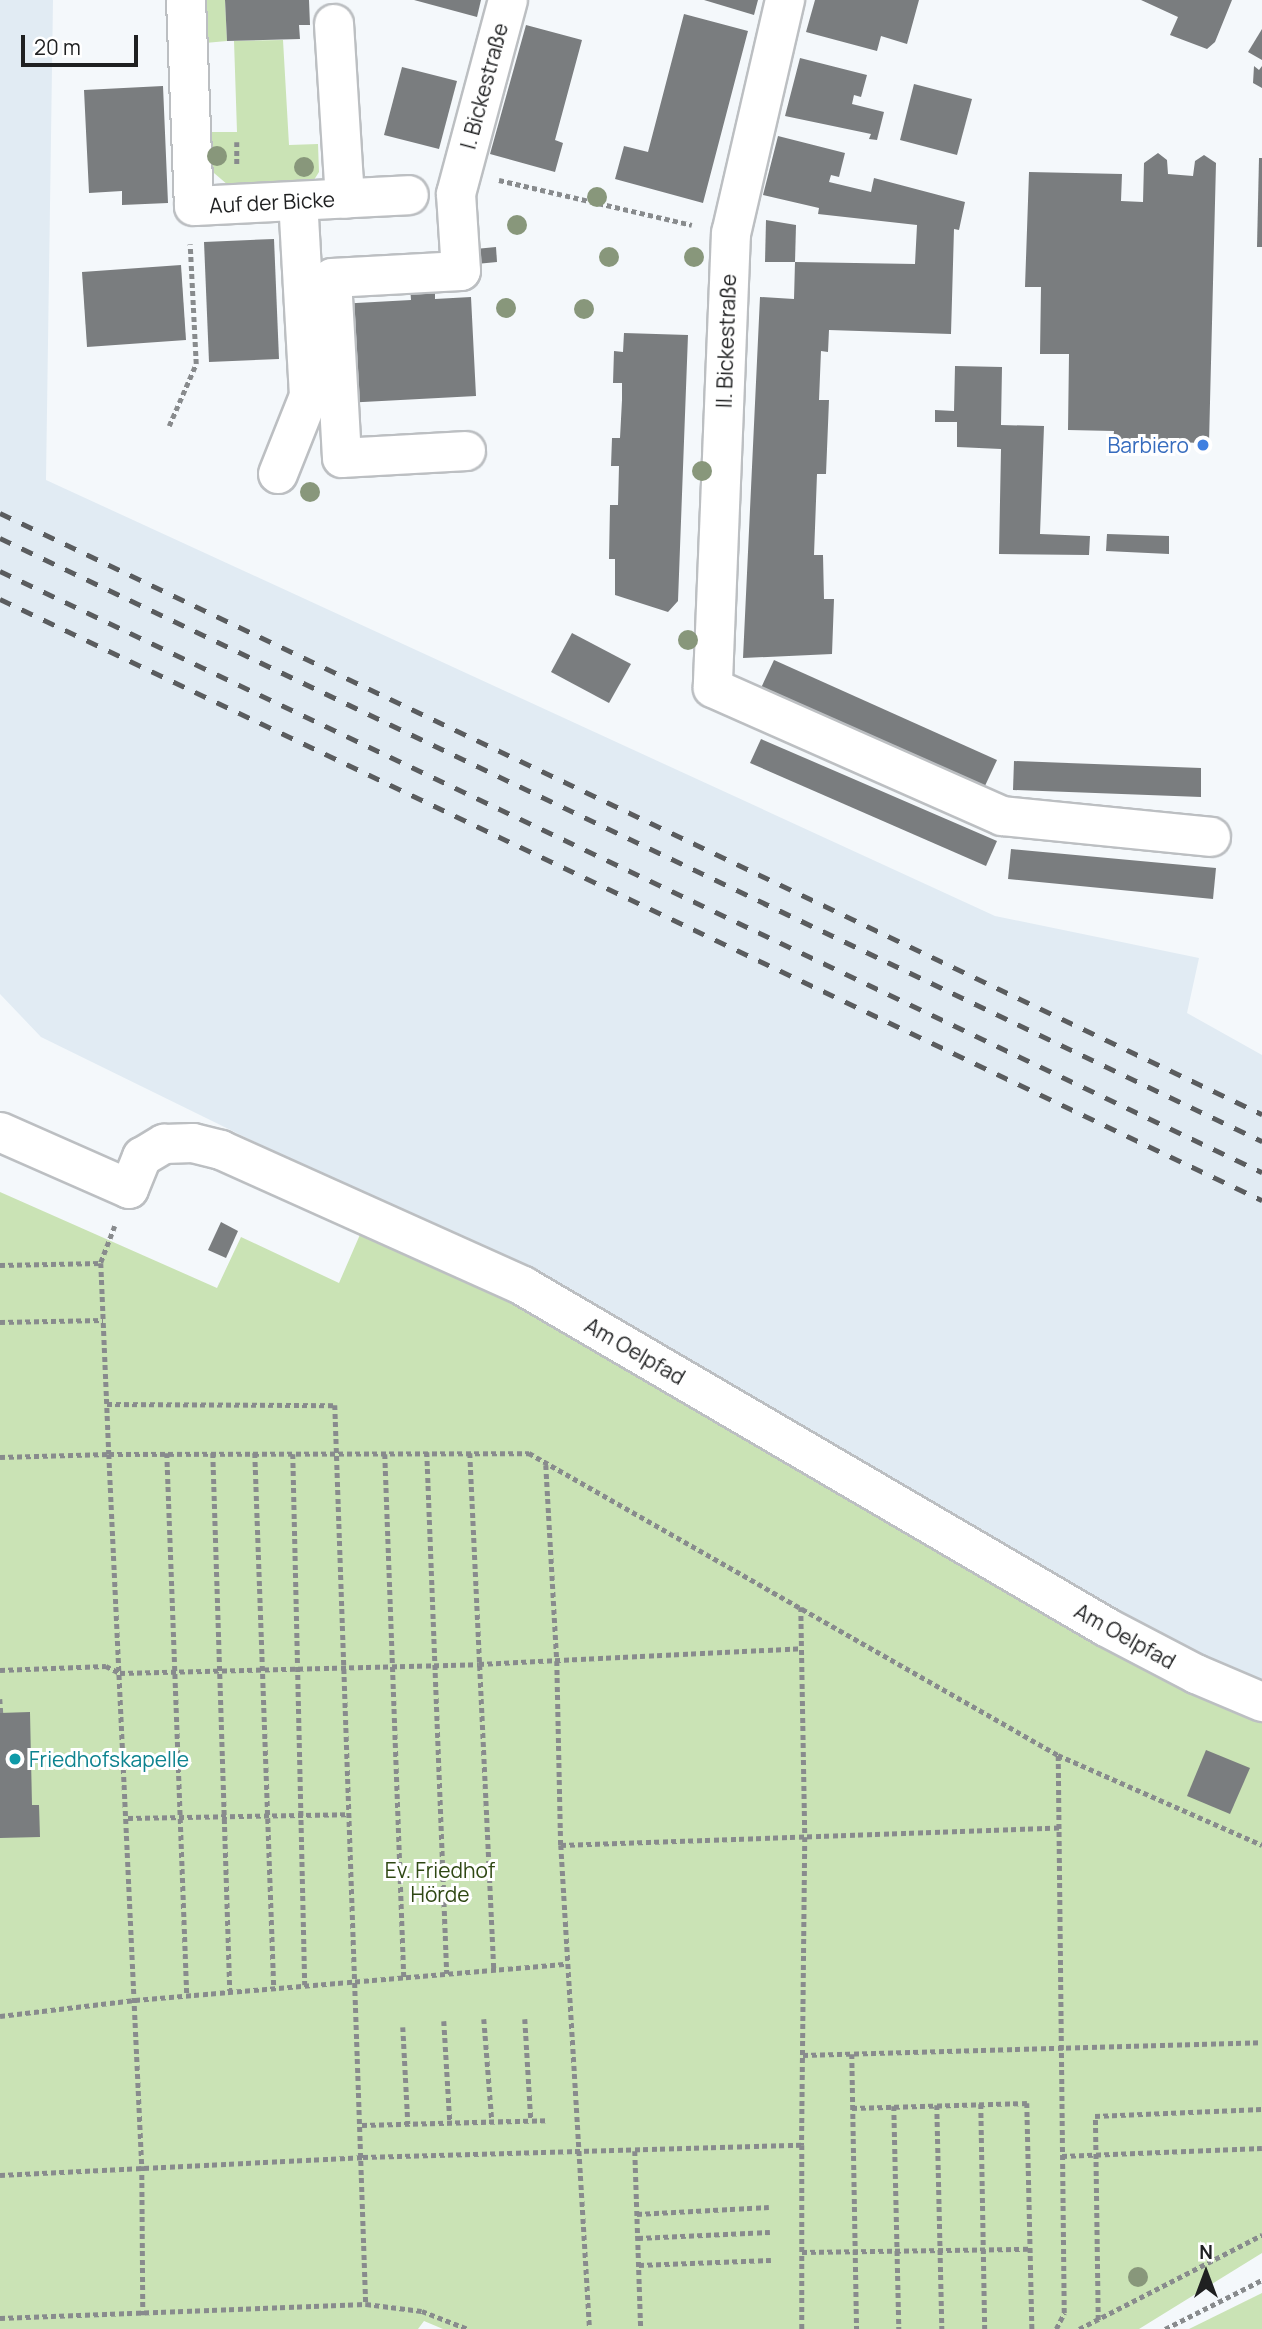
<!DOCTYPE html>
<html>
<head>
<meta charset="utf-8">
<style>
  body { margin:0 }
  #map { position:relative; width:1262px; height:2329px; overflow:hidden; background:#f4f8fb; font-family:Manrope,sans-serif }
  div>[style] { position:absolute }
  .built>* { inset:0; background:#e1ebf3 }
  .green>* { inset:0; background:#cae3b5 }
  .building>* { inset:0; background:#7a7d7f }
  .path>* { height:4.5px; margin-top:-2.25px; transform-origin:0; background:repeating-linear-gradient(90deg,#888b8d 0 5px,transparent 0 8.5px) }
  .roads { filter:drop-shadow(2px 0 #bcbfc2) drop-shadow(-2px 0 #bcbfc2) drop-shadow(0 2px #bcbfc2) drop-shadow(0 -2px #bcbfc2) }
  .minor>* { height:38px; margin:-19px; padding:0 19px; transform-origin:19px; border-radius:19px; background:#fff }
  .rail>* { height:5px; margin-top:-2.5px; transform-origin:0; background:repeating-linear-gradient(90deg,#5a5c5e 0 12px,transparent 0 24px) }
  .trees>* { width:20px; height:20px; margin:-10px; border-radius:50%; background:#88977b }
  .dots>* { width:19px; height:19px; translate:-50% -50%; box-sizing:border-box; border:4px solid #fff; border-radius:50% }
  span { translate:-50% -50%; white-space:nowrap; text-align:center; line-height:1.15; -webkit-text-stroke:6px #fff; paint-order:stroke }
  .street-label { font-size:21px; color:#1f2021 }
  .shop-label { font-size:21px; color:#366cbe }
  .right { translate:-100% -50%; text-align:right }
  .culture-label { font-size:21px; color:#0d838f }
  .left { translate:0 -50%; text-align:left }
  .park-label { font-size:21px; color:#2f4813 }
  .north { position:absolute; left:1171px; top:2238px; width:70px; height:70px; -webkit-text-stroke:5px #fff; paint-order:stroke; rotate:0deg; font-size:19px; font-weight:700; line-height:28px; text-align:center; color:#1f2021 }
  .north::after { content:''; display:block; margin:auto; width:24px; height:32px; background:#1f2021; clip-path:polygon(50% 0,100% 100%,50% 72%,0 100%) }
  .scale { position:absolute; left:21px; top:35px; width:117px; height:32px; box-sizing:border-box; border:4px solid #1f2021; border-top:0; padding-left:9px; font-size:21px; line-height:24px; white-space:nowrap; color:#1f2021; -webkit-text-stroke:5px #fff; paint-order:stroke }
</style>
</head>
<body>
<div id="map">
  <div class="built">
    <div style="clip-path:polygon(0 0,53px 0,46px 480px,995px 916px,1199px 958px,1187px 1013px,1262px 1055px,1262px 1689px,1035px 1568px,475px 1250px,41px 1037px,0 994px)"></div>
  </div>
  <div class="green">
    <div style="clip-path:polygon(200px 0,225px 0,227px 41px,205px 43px)"></div>
    <div style="clip-path:polygon(283px 40px,289px 145px,318px 144px,319px 172px,312px 183px,228px 185px,207px 167px,202px 132px,237px 132px,234px 41px)"></div>
    <div style="clip-path:polygon(0 1192px,217px 1288px,241px 1237px,339px 1283px,362px 1230px,601px 1345px,1262px 1717px,1262px 2253px,1139px 2329px,443px 2329px,424px 2321px,418px 2329px,0 2329px)"></div>
    <div style="clip-path:polygon(1262px 2293px,1262px 2329px,1189px 2329px)"></div>
  </div>
  <div class="building">
    <div style="clip-path:polygon(225px 0,309px 0,310px 25px,299px 25px,300px 39px,227px 41px)"></div>
    <div style="clip-path:polygon(414px 0,481px 0,477px 17px)"></div>
    <div style="clip-path:polygon(704px 0,758px 0,754px 15px)"></div>
    <div style="clip-path:polygon(815px 0,919px 0,907px 44px,881px 36px,877px 51px,806px 32px)"></div>
    <div style="clip-path:polygon(1141px 0,1232px 0,1215px 42px,1207px 49px,1170px 35px,1178px 17px)"></div>
    <div style="clip-path:polygon(684px 14px,748px 31px,703px 203px,615px 179px,624px 146px,648px 152px)"></div>
    <div style="clip-path:polygon(526px 25px,582px 40px,555px 140px,563px 143px,555px 172px,490px 154px)"></div>
    <div style="clip-path:polygon(1262px 29px,1262px 60px,1248px 52px)"></div>
    <div style="clip-path:polygon(800px 58px,867px 75px,861px 97px,854px 95px,852px 104px,884px 112px,877px 140px,869px 139px,871px 134px,785px 116px)"></div>
    <div style="clip-path:polygon(1254px 66px,1259px 70px,1262px 66px,1262px 88px,1253px 83px)"></div>
    <div style="clip-path:polygon(402px 67px,457px 81px,439px 149px,384px 135px)"></div>
    <div style="clip-path:polygon(914px 84px,972px 99px,957px 155px,900px 140px)"></div>
    <div style="clip-path:polygon(163px 86px,168px 203px,122px 205px,122px 191px,89px 193px,84px 90px)"></div>
    <div style="clip-path:polygon(778px 136px,845px 153px,839px 177px,831px 175px,829px 182px,871px 192px,874px 178px,965px 202px,959px 230px,954px 229px,951px 334px,829px 330px,828px 352px,821px 351px,819px 400px,829px 400px,826px 474px,817px 474px,814px 555px,823px 555px,824px 599px,834px 599px,832px 654px,743px 658px,760px 297px,794px 299px,795px 262px,915px 264px,917px 225px,818px 214px,819px 208px,763px 195px)"></div>
    <div style="clip-path:polygon(1158px 153px,1167px 160px,1168px 174px,1193px 176px,1195px 161px,1204px 155px,1216px 163px,1209px 443px,1113px 441px,1114px 431px,1068px 430px,1069px 354px,1040px 354px,1041px 287px,1025px 287px,1029px 172px,1122px 174px,1121px 201px,1143px 202px,1144px 163px)"></div>
    <div style="clip-path:polygon(1259px 158px,1262px 158px,1262px 247px,1257px 247px)"></div>
    <div style="clip-path:polygon(766px 220px,796px 225px,795px 262px,765px 262px)"></div>
    <div style="clip-path:polygon(274px 239px,279px 359px,209px 362px,204px 242px)"></div>
    <div style="clip-path:polygon(496px 247px,497px 262px,466px 265px,465px 250px)"></div>
    <div style="clip-path:polygon(181px 265px,186px 340px,87px 347px,82px 272px)"></div>
    <div style="clip-path:polygon(435px 285px,435px 299px,471px 297px,476px 396px,344px 403px,338px 304px,411px 300px,410px 286px)"></div>
    <div style="clip-path:polygon(624px 333px,688px 335px,678px 601px,668px 612px,615px 595px,615px 559px,609px 559px,610px 505px,618px 505px,619px 466px,611px 466px,612px 438px,620px 438px,622px 400px,622px 383px,613px 383px,614px 351px,623px 352px)"></div>
    <div style="clip-path:polygon(955px 366px,1002px 367px,1001px 425px,1044px 426px,1040px 534px,1090px 536px,1089px 555px,999px 554px,1001px 449px,957px 447px,957px 422px,935px 422px,935px 410px,954px 411px)"></div>
    <div style="clip-path:polygon(1107px 534px,1169px 536px,1169px 554px,1106px 551px)"></div>
    <div style="clip-path:polygon(572px 633px,631px 664px,609px 703px,551px 672px)"></div>
    <div style="clip-path:polygon(774px 660px,997px 760px,984px 788px,761px 688px)"></div>
    <div style="clip-path:polygon(761px 739px,997px 841px,986px 866px,750px 763px)"></div>
    <div style="clip-path:polygon(1014px 761px,1201px 768px,1201px 797px,1013px 790px)"></div>
    <div style="clip-path:polygon(1011px 849px,1216px 868px,1213px 899px,1008px 879px)"></div>
    <div style="clip-path:polygon(221px 1222px,238px 1231px,226px 1258px,208px 1250px)"></div>
    <div style="clip-path:polygon(30px 1712px,32px 1805px,39px 1805px,40px 1837px,0 1838px,0 1713px)"></div>
    <div style="clip-path:polygon(1206px 1750px,1250px 1768px,1230px 1814px,1187px 1796px)"></div>
  </div>
  <div class="path">
    <div style="left:237px;top:142px;width:23px;rotate:90deg"></div>
    <div style="left:499px;top:180px;width:198px;rotate:13.1deg"></div>
    <div style="left:169px;top:426px;width:68px;rotate:-66.5deg"></div>
    <div style="left:196px;top:364px;width:120px;rotate:-92.9deg"></div>
    <div style="left:115px;top:1226px;width:40px;rotate:111deg"></div>
    <div style="left:101px;top:1263px;width:191px;rotate:87.6deg"></div>
    <div style="left:109px;top:1454px;width:420px;rotate:-0.1deg"></div>
    <div style="left:529px;top:1453px;width:609px;rotate:29.72deg"></div>
    <div style="left:1058px;top:1755px;width:223px;rotate:23.8deg"></div>
    <div style="left:0;top:1265px;width:101px;rotate:-1.1deg"></div>
    <div style="left:0;top:1322px;width:103px;rotate:-1.1deg"></div>
    <div style="left:107px;top:1404px;width:228px;rotate:0.3deg"></div>
    <div style="left:335px;top:1405px;width:900px;rotate:88.03deg"></div>
    <div style="left:427px;top:1452px;width:522px;rotate:87.81deg"></div>
    <div style="left:167px;top:1453px;width:542px;rotate:87.89deg"></div>
    <div style="left:213px;top:1453px;width:538px;rotate:88.19deg"></div>
    <div style="left:255px;top:1453px;width:535px;rotate:87.97deg"></div>
    <div style="left:470px;top:1453px;width:518px;rotate:87.34deg"></div>
    <div style="left:293px;top:1454px;width:531px;rotate:88.71deg"></div>
    <div style="left:385px;top:1454px;width:524px;rotate:87.92deg"></div>
    <div style="left:0;top:1457px;width:109px;rotate:-1.6deg"></div>
    <div style="left:109px;top:1454px;width:713px;rotate:87.35deg"></div>
    <div style="left:142px;top:2166px;width:149px;rotate:89.6deg"></div>
    <div style="left:546px;top:1465px;width:196px;rotate:86.8deg"></div>
    <div style="left:557px;top:1661px;width:184px;rotate:88.8deg"></div>
    <div style="left:561px;top:1845px;width:485px;rotate:86.6deg"></div>
    <div style="left:801px;top:1607px;width:230px;rotate:89deg"></div>
    <div style="left:805px;top:1837px;width:308px;rotate:90.6deg"></div>
    <div style="left:0;top:1670px;width:106px;rotate:-2.2deg"></div>
    <div style="left:106px;top:1666px;width:16px;rotate:27deg"></div>
    <div style="left:120px;top:1673px;width:359px;rotate:-1.4deg"></div>
    <div style="left:479px;top:1664px;width:323px;rotate:-2.8deg"></div>
    <div style="left:0;top:1699px;width:14px;rotate:86deg"></div>
    <div style="left:128px;top:1818px;width:220px;rotate:-1deg"></div>
    <div style="left:561px;top:1845px;width:499px;rotate:-2deg"></div>
    <div style="left:0;top:2016px;width:136px;rotate:-6.8deg"></div>
    <div style="left:135px;top:2000px;width:433px;rotate:-4.8deg"></div>
    <div style="left:484px;top:2019px;width:102px;rotate:85.5deg"></div>
    <div style="left:525px;top:2019px;width:101px;rotate:86.6deg"></div>
    <div style="left:444px;top:2021px;width:102px;rotate:86.6deg"></div>
    <div style="left:403px;top:2027px;width:97px;rotate:87deg"></div>
    <div style="left:852px;top:2054px;width:275px;rotate:89deg"></div>
    <div style="left:803px;top:2055px;width:459px;rotate:-1.6deg"></div>
    <div style="left:981px;top:2104px;width:225px;rotate:89deg"></div>
    <div style="left:937px;top:2105px;width:224px;rotate:88.7deg"></div>
    <div style="left:894px;top:2106px;width:223px;rotate:88.7deg"></div>
    <div style="left:852px;top:2108px;width:175px;rotate:-1.6deg"></div>
    <div style="left:1027px;top:2103px;width:226px;rotate:88.7deg"></div>
    <div style="left:362px;top:2125px;width:186px;rotate:-1.5deg"></div>
    <div style="left:635px;top:2151px;width:178px;rotate:88.1deg"></div>
    <div style="left:1062px;top:2156px;width:200px;rotate:-2.3deg"></div>
    <div style="left:0;top:2175px;width:363px;rotate:-2.8deg"></div>
    <div style="left:363px;top:2157px;width:439px;rotate:-1.6deg"></div>
    <div style="left:802px;top:2145px;width:184px;rotate:90deg"></div>
    <div style="left:637px;top:2214px;width:132px;rotate:-3deg"></div>
    <div style="left:638px;top:2238px;width:132px;rotate:-2.6deg"></div>
    <div style="left:802px;top:2252px;width:227px;rotate:-0.8deg"></div>
    <div style="left:639px;top:2265px;width:132px;rotate:-2.2deg"></div>
    <div style="left:0;top:2318px;width:366px;rotate:-2.2deg"></div>
    <div style="left:366px;top:2304px;width:56px;rotate:7.1deg"></div>
    <div style="left:422px;top:2311px;width:49px;rotate:21.4deg"></div>
    <div style="left:1098px;top:2320px;width:204px;rotate:-90.8deg"></div>
    <div style="left:1095px;top:2116px;width:167px;rotate:-2.4deg"></div>
    <div style="left:1056px;top:2329px;width:18px;rotate:-63deg"></div>
    <div style="left:1064px;top:2313px;width:558px;rotate:-90.62deg"></div>
    <div style="left:1079px;top:2329px;width:206px;rotate:-27.2deg"></div>
    <div style="left:1165px;top:2329px;width:109px;rotate:-26.8deg"></div>
  </div>
  <div class="roads">
    <div class="minor">
      <div style="left:186px;top:0;width:206px;rotate:87.8deg"></div>
      <div style="left:194px;top:206px;width:215px;rotate:-2.9deg"></div>
      <div style="left:785px;top:0;width:239px;rotate:103deg"></div>
      <div style="left:731px;top:233px;width:455px;rotate:92.3deg"></div>
      <div style="left:713px;top:688px;width:316px;rotate:23.9deg"></div>
      <div style="left:1002px;top:816px;width:210px;rotate:5.7deg"></div>
      <div style="left:334px;top:24px;width:175px;rotate:86.4deg"></div>
      <div style="left:466px;top:451px;width:124px;rotate:176.8deg"></div>
      <div style="left:342px;top:458px;width:180px;rotate:-93.2deg"></div>
      <div style="left:332px;top:278px;width:129px;rotate:-3.1deg"></div>
      <div style="left:461px;top:271px;width:77px;rotate:-93.7deg"></div>
      <div style="left:456px;top:194px;width:201px;rotate:-75deg"></div>
      <div style="left:278px;top:474px;width:84px;rotate:-68.3deg"></div>
      <div style="left:309px;top:396px;width:195px;rotate:-93.2deg"></div>
      <div style="left:0;top:1132px;width:141px;rotate:23.8deg"></div>
      <div style="left:129px;top:1189px;width:35px;rotate:-68deg"></div>
      <div style="left:142px;top:1157px;width:26px;rotate:-31deg"></div>
      <div style="left:164px;top:1144px;width:29px;rotate:-2deg"></div>
      <div style="left:193px;top:1143px;width:29px;rotate:14deg"></div>
      <div style="left:221px;top:1150px;width:331px;rotate:24.2deg"></div>
      <div style="left:523px;top:1286px;width:675px;rotate:30.32deg"></div>
      <div style="left:1106px;top:1627px;width:102px;rotate:27.6deg"></div>
      <div style="left:1196px;top:1674px;width:72px;rotate:23deg"></div>
    </div>
  </div>
  <div class="rail">
    <div style="left:0;top:513px;width:1398px;rotate:25.47deg"></div>
    <div style="left:0;top:538px;width:1399px;rotate:25.54deg"></div>
    <div style="left:0;top:571px;width:1398px;rotate:25.47deg"></div>
    <div style="left:0;top:599px;width:1398px;rotate:25.47deg"></div>
  </div>
  <div class="trees">
    <div style="left:217px;top:156px"></div>
    <div style="left:304px;top:167px"></div>
    <div style="left:597px;top:197px"></div>
    <div style="left:517px;top:225px"></div>
    <div style="left:609px;top:257px"></div>
    <div style="left:694px;top:257px"></div>
    <div style="left:506px;top:308px"></div>
    <div style="left:584px;top:309px"></div>
    <div style="left:702px;top:471px"></div>
    <div style="left:310px;top:492px"></div>
    <div style="left:688px;top:640px"></div>
    <div style="left:1138px;top:2277px"></div>
  </div>
  <div class="dots">
    <div style="left:1203px;top:445px;background:#3f7fe0"></div>
    <div style="left:15px;top:1759px;background:#0f9aa8"></div>
  </div>
  <div class="street-label">
    <span style="left:484px;top:86px;rotate:-75deg">I. Bickestraße</span>
    <span style="left:272px;top:202px;rotate:-3deg">Auf der Bicke</span>
    <span style="left:726px;top:341px;rotate:-88deg">II. Bickestraße</span>
    <span style="left:635px;top:1351px;rotate:30deg">Am Oelpfad</span>
    <span style="left:1125px;top:1636px;rotate:29deg">Am Oelpfad</span>
  </div>
  <div class="shop-label">
    <span class="right" style="left:1189px;top:445px">Barbiero</span>
  </div>
  <div class="culture-label">
    <span class="left" style="left:29px;top:1759px">Friedhofskapelle</span>
  </div>
  <div class="park-label">
    <span style="left:440px;top:1882px">Ev. Friedhof<br>Hörde</span>
  </div>
  <div class="north">N</div>
  <div class="scale">20 m</div>
</div>
</body>
</html>
